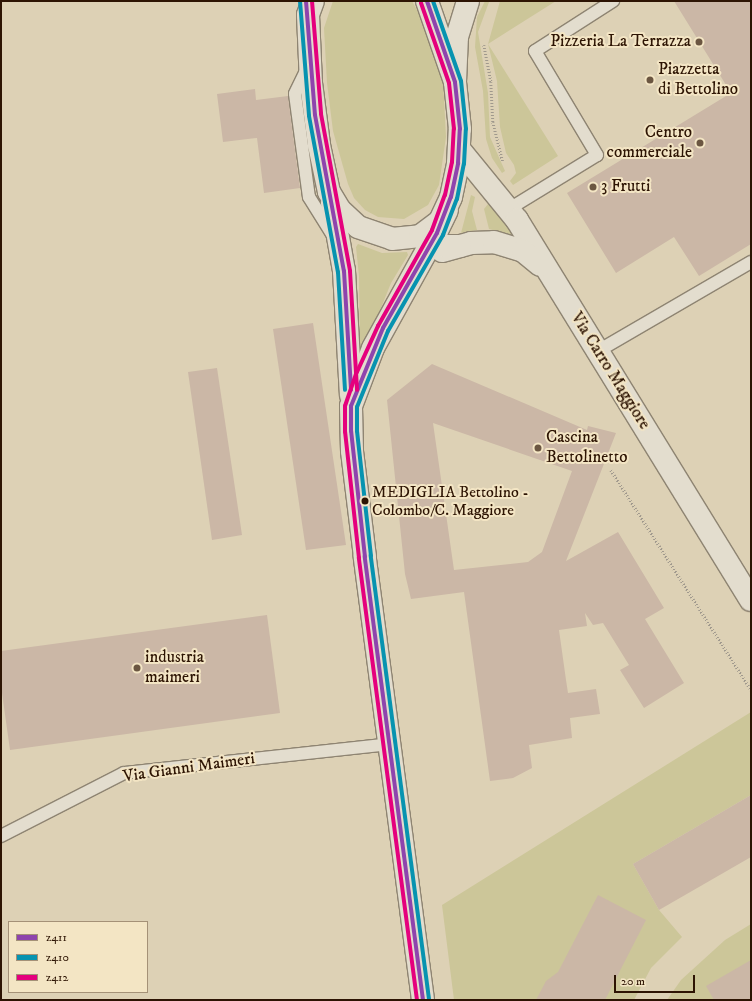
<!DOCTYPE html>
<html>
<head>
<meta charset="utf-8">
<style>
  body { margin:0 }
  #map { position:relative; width:752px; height:1001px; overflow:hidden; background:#ddd1b5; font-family:"IM FELL DW Pica",serif }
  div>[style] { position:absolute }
  .green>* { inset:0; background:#ccc699 }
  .building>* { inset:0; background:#cbb7a6 }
  .path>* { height:2.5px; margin-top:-1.25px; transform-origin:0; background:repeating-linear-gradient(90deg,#a0998d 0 1px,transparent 0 3px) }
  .roads { filter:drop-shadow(1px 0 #8e8472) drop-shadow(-1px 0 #8e8472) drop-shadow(0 1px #8e8472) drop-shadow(0 -1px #8e8472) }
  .service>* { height:12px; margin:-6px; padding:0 6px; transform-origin:6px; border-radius:6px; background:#e3ddce }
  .minor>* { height:22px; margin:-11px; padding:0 11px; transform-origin:11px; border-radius:11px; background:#e3ddce }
  .secondary>* { height:22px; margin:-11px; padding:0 11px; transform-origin:11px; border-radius:11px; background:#e3ddce }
  .bus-1>* { height:4px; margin:-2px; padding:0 2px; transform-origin:2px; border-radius:2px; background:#8e44ad }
  .bus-2>* { height:4px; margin:-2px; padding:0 2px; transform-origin:2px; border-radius:2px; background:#0793b0 }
  .bus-3>* { height:4px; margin:-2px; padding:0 2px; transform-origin:2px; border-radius:2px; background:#e5007d }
  .dots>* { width:11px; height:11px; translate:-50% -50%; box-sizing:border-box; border:2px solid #f3e5c4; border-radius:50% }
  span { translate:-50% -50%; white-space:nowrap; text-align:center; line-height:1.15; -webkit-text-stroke:4px #f3e5c4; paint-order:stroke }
  .bus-label { font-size:16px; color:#2d1403 }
  .left { translate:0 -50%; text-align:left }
  .poi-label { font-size:17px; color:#2d1403 }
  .right { translate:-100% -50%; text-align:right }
  .street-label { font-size:17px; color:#2d1403 }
  .frame { position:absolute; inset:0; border:2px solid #2d1403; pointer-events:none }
  .legend { position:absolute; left:8px; top:921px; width:140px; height:72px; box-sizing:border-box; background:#f3e5c4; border:1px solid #a49177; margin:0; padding:5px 7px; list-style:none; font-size:12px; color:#2d1403 }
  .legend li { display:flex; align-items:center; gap:8px; height:20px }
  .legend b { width:20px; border:1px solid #a49177 }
  .scale { position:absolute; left:614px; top:975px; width:81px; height:18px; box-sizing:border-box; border:2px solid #2d1403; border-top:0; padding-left:5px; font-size:12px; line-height:14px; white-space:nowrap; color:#2d1403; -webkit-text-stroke:3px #f3e5c4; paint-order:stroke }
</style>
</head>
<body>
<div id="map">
  <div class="green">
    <div style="clip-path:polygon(333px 1px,412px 1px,425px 25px,443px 79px,446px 137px,439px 185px,428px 205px,404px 219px,378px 217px,365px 210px,354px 198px,348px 184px,333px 131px,327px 83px,324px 28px)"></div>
    <div style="clip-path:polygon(485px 1px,489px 2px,478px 32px,488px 93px,490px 137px,505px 171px,502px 173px,492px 158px,486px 139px,483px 91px,475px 47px,477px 17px)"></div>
    <div style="clip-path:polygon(500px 1px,556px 1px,488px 44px,558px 156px,513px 185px,510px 181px,516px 173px,514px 165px,506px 153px,500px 127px,497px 81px,488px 44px)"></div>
    <div style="clip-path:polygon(471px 195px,475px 197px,472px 211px,477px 230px,461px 233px)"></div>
    <div style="clip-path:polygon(488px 204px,497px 211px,516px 236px,489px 229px,484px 209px)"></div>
    <div style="clip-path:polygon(358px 244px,382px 253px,407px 252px,408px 255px,391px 283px,364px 350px,360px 349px,359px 276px,356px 247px)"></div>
    <div style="clip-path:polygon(751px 712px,751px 795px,633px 864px,659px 910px,682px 937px,651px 968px,634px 1000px,454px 1000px,442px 905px)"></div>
    <div style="clip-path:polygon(751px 924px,751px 1000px,667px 1000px,681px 980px,725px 940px)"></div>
  </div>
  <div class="building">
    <div style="clip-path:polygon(674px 1px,751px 1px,751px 244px,699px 276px,674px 237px,616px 273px,567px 193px,731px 93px)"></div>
    <div style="clip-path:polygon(255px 89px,256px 100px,288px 96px,300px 188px,264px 193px,257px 138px,223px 142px,217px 94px)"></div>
    <div style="clip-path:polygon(313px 323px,346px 545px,306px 550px,273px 329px)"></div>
    <div style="clip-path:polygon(evenodd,432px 364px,587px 430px,588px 426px,616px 433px,566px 561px,618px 532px,664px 608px,645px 619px,684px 683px,644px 708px,620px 670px,629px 665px,603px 623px,593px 625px,585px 613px,587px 626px,559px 630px,566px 680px,568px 693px,596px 689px,600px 714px,570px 718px,572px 738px,529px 745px,532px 768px,513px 778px,490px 781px,464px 592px,411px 599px,405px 574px,387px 400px,432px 364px,433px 423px,572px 471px,542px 552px,528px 562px,454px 570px,433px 423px)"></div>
    <div style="clip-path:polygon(217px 368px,242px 535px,212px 540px,188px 372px)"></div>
    <div style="clip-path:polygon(267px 615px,280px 713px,10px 750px,1px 686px,1px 651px)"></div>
    <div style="clip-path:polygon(751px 795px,751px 857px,659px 910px,633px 864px)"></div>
    <div style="clip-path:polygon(598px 895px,646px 920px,605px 1000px,536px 1000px,546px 981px,558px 972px)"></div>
    <div style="clip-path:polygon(751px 960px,751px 1000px,714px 1000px,706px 986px)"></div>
  </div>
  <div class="path">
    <div style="left:484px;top:45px;width:38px;rotate:79deg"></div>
    <div style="left:491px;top:82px;width:40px;rotate:87.1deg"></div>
    <div style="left:493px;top:122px;width:41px;rotate:76deg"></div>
    <div style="left:611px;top:470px;width:261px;rotate:57.5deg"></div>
  </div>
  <div class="roads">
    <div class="service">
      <div style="left:306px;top:71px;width:25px;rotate:116deg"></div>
      <div style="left:295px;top:94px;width:104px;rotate:82.3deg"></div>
      <div style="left:309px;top:197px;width:44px;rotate:58.1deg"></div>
      <div style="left:509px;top:209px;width:103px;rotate:-31.5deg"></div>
      <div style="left:597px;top:155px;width:121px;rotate:-120.8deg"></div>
      <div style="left:535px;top:51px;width:93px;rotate:-32.7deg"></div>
      <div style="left:598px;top:351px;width:177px;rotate:-30.2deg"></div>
      <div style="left:1px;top:836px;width:138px;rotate:-27.1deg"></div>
      <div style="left:124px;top:773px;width:268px;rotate:-6.2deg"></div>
    </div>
    <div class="minor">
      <div style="left:455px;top:82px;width:45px;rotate:-87.5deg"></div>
      <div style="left:457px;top:37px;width:38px;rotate:-73deg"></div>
      <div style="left:459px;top:149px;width:92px;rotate:50.8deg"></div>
      <div style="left:517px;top:220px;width:446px;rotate:58.4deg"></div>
      <div style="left:442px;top:251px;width:30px;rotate:-15deg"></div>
      <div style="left:471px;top:243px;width:23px;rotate:-2deg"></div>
      <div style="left:494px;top:242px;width:30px;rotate:17deg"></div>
      <div style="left:523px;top:251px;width:22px;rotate:39deg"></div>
    </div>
    <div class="secondary">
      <div style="left:313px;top:1px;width:15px;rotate:110deg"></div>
      <div style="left:308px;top:15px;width:68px;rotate:87.5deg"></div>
      <div style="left:311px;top:83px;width:63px;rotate:82.6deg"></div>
      <div style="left:319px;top:145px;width:48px;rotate:78deg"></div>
      <div style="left:329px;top:192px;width:21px;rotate:59deg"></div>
      <div style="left:340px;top:210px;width:25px;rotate:43deg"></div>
      <div style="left:358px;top:227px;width:36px;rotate:19deg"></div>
      <div style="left:392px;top:239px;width:28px;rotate:-6deg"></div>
      <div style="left:420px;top:236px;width:25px;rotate:-37deg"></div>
      <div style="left:440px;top:221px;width:26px;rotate:-65deg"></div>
      <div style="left:451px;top:197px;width:35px;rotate:-78deg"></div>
      <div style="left:458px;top:163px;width:34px;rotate:-87deg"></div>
      <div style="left:460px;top:129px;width:47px;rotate:-96.1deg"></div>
      <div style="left:455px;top:82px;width:86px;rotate:-109.1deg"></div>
      <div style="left:332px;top:203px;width:69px;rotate:80deg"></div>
      <div style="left:344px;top:271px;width:124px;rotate:86.8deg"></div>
      <div style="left:420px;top:236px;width:28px;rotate:21deg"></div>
      <div style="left:446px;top:246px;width:14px"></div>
      <div style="left:423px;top:1000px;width:447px;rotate:-97.5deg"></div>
      <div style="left:365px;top:557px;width:107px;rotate:-97deg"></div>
      <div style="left:352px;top:451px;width:45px;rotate:-91.3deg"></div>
      <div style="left:351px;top:406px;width:62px;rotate:-69.2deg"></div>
      <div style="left:373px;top:348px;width:122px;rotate:-61.1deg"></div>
      <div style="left:432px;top:241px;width:34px;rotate:-64deg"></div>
    </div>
  </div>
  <div class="bus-1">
    <div style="left:306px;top:1px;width:114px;rotate:85.5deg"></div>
    <div style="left:315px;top:115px;width:159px;rotate:79.5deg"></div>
    <div style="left:344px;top:271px;width:119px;rotate:86.6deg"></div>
    <div style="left:423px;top:1000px;width:447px;rotate:-97.5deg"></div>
    <div style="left:365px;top:557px;width:127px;rotate:-96.3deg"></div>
    <div style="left:351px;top:431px;width:25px;rotate:-90deg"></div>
    <div style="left:351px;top:406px;width:84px;rotate:-67.7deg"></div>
    <div style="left:383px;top:328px;width:109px;rotate:-60.4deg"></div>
    <div style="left:437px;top:233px;width:39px;rotate:-69deg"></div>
    <div style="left:451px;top:197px;width:35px;rotate:-78deg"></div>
    <div style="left:458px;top:163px;width:34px;rotate:-87deg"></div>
    <div style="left:460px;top:129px;width:47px;rotate:-96.1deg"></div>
    <div style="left:455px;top:82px;width:86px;rotate:-109.1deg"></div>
  </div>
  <div class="bus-2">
    <div style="left:300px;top:1px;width:115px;rotate:85.5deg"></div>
    <div style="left:309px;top:116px;width:159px;rotate:79.5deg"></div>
    <div style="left:338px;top:272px;width:118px;rotate:86.6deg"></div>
    <div style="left:429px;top:999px;width:447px;rotate:-97.5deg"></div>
    <div style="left:371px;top:556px;width:126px;rotate:-96.4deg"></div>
    <div style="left:357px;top:431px;width:24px;rotate:-90deg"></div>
    <div style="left:357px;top:407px;width:82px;rotate:-67.8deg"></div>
    <div style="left:388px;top:331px;width:111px;rotate:-60.2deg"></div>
    <div style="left:443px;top:235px;width:39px;rotate:-69deg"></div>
    <div style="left:457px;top:199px;width:36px;rotate:-79deg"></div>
    <div style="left:464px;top:164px;width:35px;rotate:-87deg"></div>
    <div style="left:466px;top:129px;width:48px;rotate:-95.9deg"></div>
    <div style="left:461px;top:81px;width:85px;rotate:-109.3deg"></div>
  </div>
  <div class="bus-3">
    <div style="left:312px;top:1px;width:113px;rotate:85.4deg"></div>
    <div style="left:321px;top:114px;width:160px;rotate:79.5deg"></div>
    <div style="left:350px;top:271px;width:119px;rotate:86.6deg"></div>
    <div style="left:417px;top:1000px;width:446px;rotate:-97.5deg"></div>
    <div style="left:359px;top:558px;width:127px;rotate:-96.3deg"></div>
    <div style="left:345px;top:432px;width:26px;rotate:-90deg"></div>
    <div style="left:345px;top:406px;width:36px;rotate:-71deg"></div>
    <div style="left:357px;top:372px;width:51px;rotate:-65.5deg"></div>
    <div style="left:378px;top:326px;width:110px;rotate:-60.6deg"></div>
    <div style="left:432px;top:230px;width:37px;rotate:-70deg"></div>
    <div style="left:445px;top:195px;width:34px;rotate:-78deg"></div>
    <div style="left:452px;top:162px;width:33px;rotate:-87deg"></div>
    <div style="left:454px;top:129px;width:46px;rotate:-96.2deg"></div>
    <div style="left:449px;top:83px;width:85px;rotate:-109.3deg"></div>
  </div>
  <div class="dots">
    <div style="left:699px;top:42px;background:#6b5641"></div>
    <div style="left:650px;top:80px;background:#6b5641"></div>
    <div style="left:700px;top:143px;background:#6b5641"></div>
    <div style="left:593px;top:187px;background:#6b5641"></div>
    <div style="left:538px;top:448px;background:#6b5641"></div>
    <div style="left:365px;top:501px;background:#2d1403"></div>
    <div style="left:137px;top:668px;background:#6b5641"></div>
  </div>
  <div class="bus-label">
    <span class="left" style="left:372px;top:501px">MEDIGLIA Bettolino -<br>Colombo/C. Maggiore</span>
  </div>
  <div class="poi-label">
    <span class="right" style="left:691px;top:42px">Pizzeria La Terrazza</span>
    <span class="left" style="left:658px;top:80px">Piazzetta<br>di Bettolino</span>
    <span class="right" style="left:692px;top:143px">Centro<br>commerciale</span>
    <span class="left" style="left:601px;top:187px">3 Frutti</span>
    <span class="left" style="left:546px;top:448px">Cascina<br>Bettolinetto</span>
    <span class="left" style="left:145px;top:668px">industria<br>maimeri</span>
  </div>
  <div class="street-label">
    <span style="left:610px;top:371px;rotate:58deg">Via Carro Maggiore</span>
    <span style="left:189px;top:768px;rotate:-8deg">Via Gianni Maimeri</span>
  </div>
  <div class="frame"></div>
  <ul class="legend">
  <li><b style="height:5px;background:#8e44ad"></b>z411</li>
  <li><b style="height:5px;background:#0793b0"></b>z410</li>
  <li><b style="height:5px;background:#e5007d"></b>z412</li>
  </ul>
  <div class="scale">20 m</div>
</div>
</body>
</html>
